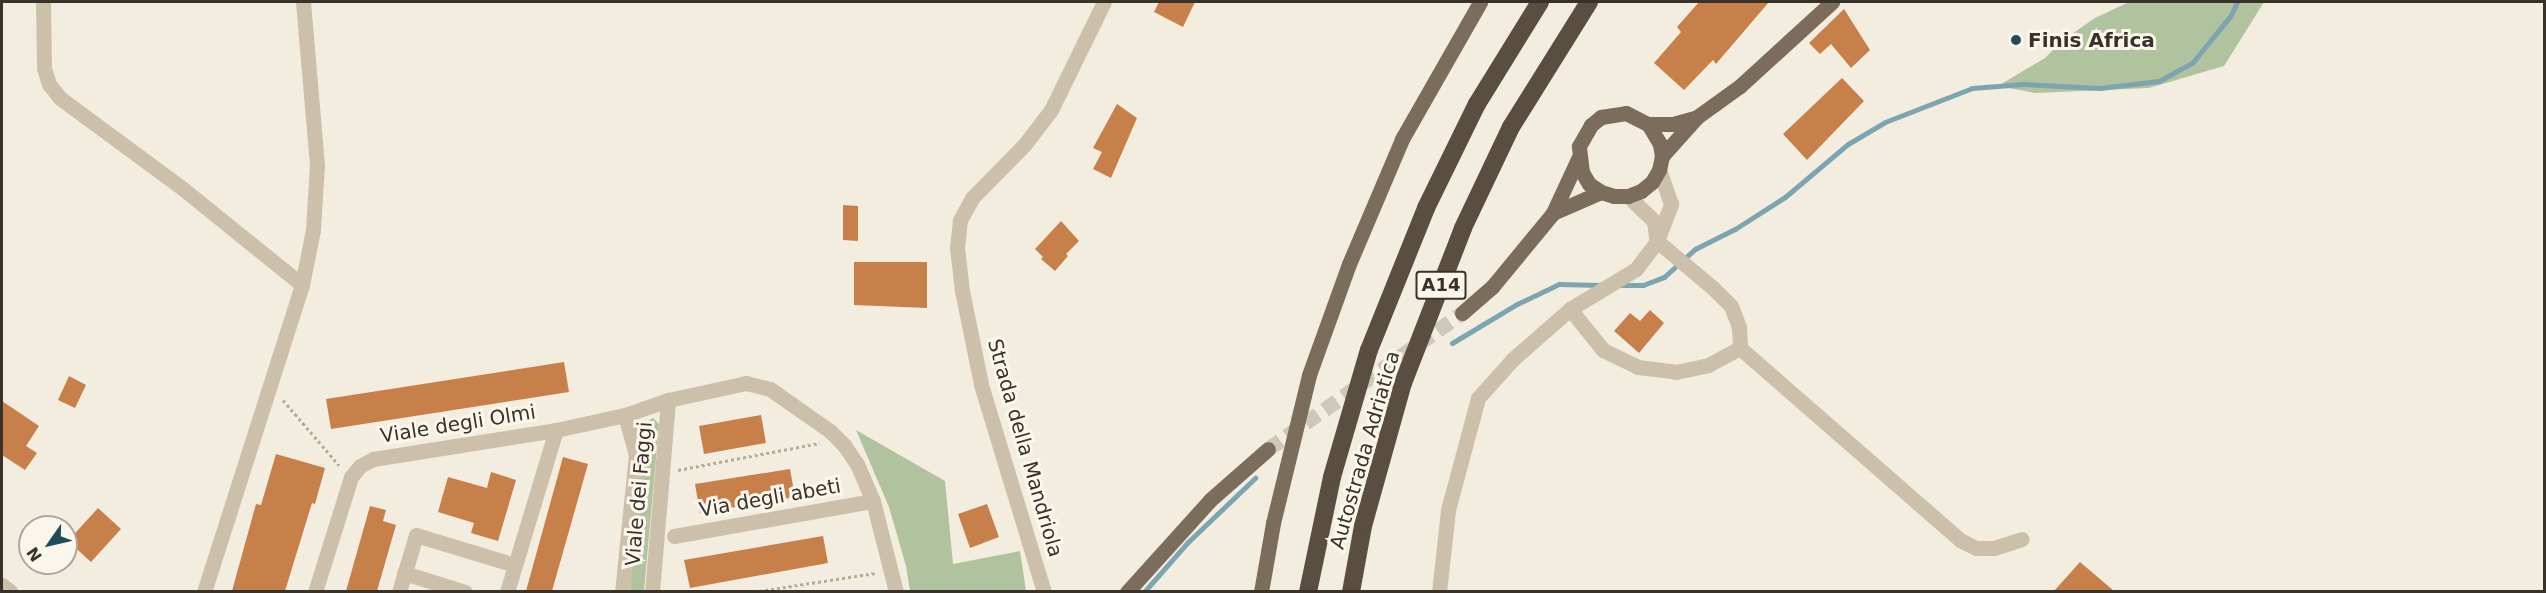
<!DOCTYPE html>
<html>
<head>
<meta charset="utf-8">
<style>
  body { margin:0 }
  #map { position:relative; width:2546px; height:593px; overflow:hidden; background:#f3eddf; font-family:"DejaVu Sans",sans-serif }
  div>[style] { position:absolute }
  .green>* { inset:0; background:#b0c39e }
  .stream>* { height:5px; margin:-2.5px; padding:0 2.5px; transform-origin:2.5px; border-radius:2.5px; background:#7da5b1 }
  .building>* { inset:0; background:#c78049 }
  .major-tunnel>* { height:15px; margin-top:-7.5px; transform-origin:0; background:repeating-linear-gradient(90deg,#cec8bb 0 15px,transparent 0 23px) }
  .path>* { height:3px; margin-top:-1.5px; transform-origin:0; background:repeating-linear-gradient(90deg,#b8aa94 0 3px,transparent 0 6px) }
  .minor>* { height:15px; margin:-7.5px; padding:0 7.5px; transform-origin:7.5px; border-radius:7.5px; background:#ccc0aa }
  .major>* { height:15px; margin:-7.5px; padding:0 7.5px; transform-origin:7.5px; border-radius:7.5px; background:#7b6c5b }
  .highway>* { height:18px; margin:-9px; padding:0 9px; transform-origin:9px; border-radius:9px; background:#5a4e41 }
  .dots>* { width:16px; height:16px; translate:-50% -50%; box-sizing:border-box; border:3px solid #faf6ec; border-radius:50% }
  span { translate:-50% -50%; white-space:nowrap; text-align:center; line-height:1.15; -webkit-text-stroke:6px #faf6ec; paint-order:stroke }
  .shield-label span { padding:2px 4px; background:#faf6ec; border:2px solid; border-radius:4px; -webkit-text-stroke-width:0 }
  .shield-label { font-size:18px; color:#39322a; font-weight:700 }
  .poi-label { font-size:20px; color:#39322a; font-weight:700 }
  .left { translate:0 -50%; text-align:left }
  .street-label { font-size:20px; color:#39322a }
  .frame { position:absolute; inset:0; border:3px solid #39322a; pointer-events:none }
  .north { position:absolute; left:18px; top:515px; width:60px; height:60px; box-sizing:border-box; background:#faf6ec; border:2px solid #ada89e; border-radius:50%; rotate:236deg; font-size:16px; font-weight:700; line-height:24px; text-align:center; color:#39322a }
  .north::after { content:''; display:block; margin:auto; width:21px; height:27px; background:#1f4c5b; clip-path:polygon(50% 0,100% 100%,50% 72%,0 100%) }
</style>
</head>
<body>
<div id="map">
  <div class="green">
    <div style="clip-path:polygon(2129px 2px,2264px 2px,2224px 66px,2149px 88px,2035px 93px,1998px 86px,2045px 58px,2063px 40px,2095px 18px)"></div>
    <div style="clip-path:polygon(653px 418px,659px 424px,644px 591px,630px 592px,644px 424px)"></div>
    <div style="clip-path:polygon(856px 430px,945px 481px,953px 564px,1020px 551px,1026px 591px,910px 591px,906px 566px,889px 507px)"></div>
  </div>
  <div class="stream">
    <div style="left:1617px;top:285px;width:26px"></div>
    <div style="left:1643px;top:285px;width:22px;rotate:-21deg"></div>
    <div style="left:1664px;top:277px;width:42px;rotate:-42.1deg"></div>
    <div style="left:1695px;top:249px;width:45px;rotate:-26.6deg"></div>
    <div style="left:1735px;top:229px;width:59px;rotate:-32.6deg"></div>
    <div style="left:1785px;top:197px;width:82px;rotate:-40.1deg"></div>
    <div style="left:1848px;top:144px;width:43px;rotate:-30.7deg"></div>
    <div style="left:1885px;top:122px;width:93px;rotate:-21.3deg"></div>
    <div style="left:1972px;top:88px;width:52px;rotate:-4.4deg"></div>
    <div style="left:2024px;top:84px;width:76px;rotate:3deg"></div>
    <div style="left:2100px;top:88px;width:59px;rotate:-6.8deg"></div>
    <div style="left:2159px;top:81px;width:39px;rotate:-29deg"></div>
    <div style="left:2193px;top:62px;width:60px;rotate:-51deg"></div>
    <div style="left:2231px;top:15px;width:14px;rotate:-65deg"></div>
    <div style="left:1452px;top:343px;width:76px;rotate:-31deg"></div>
    <div style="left:1517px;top:304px;width:47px;rotate:-25.5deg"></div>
    <div style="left:1559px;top:284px;width:43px;rotate:1.3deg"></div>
    <div style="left:1144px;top:592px;width:67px;rotate:-48.7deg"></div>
    <div style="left:1188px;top:542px;width:93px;rotate:-43.7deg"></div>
  </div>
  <div class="building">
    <div style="clip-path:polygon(1159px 2px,1195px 2px,1183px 27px,1154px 12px)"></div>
    <div style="clip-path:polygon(1699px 2px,1769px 2px,1716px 64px,1713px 60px,1684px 90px,1654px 63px,1681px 32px,1677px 27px)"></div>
    <div style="clip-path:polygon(1844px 9px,1870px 50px,1851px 68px,1831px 44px,1820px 54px,1809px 43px)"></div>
    <div style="clip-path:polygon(1842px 78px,1864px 101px,1807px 160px,1783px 134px)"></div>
    <div style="clip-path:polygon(1117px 104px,1137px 118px,1111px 178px,1093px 169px,1102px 152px,1093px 148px)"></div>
    <div style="clip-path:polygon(843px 205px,858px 206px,858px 241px,843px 240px)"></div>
    <div style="clip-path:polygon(1061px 221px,1079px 241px,1066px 254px,1068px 256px,1055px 271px,1041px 259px,1043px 257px,1035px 249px)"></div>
    <div style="clip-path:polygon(854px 262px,927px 262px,927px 308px,854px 305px)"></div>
    <div style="clip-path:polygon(1650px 310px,1664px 323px,1639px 353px,1614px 331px,1630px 313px,1640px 321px)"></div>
    <div style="clip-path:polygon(564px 362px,569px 392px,331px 429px,326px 399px)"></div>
    <div style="clip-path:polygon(69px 376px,86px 385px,75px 408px,58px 400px)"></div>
    <div style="clip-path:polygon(2px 401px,39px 426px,26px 446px,37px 453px,25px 470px,2px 455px)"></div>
    <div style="clip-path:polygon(761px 415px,766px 443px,704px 454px,699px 426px)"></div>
    <div style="clip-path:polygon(276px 454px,325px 468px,315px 504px,312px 503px,285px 591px,232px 591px,256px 504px,261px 505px)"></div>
    <div style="clip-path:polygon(563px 457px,588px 464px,552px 591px,526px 591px)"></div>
    <div style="clip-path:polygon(790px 469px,795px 497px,700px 513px,695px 484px)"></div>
    <div style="clip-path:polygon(491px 472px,516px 480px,498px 541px,471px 533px,474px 523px,438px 512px,448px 477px,487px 488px)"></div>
    <div style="clip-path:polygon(987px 504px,999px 537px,970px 548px,958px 514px)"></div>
    <div style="clip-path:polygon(370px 506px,386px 510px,383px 521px,396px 525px,377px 591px,346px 591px)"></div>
    <div style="clip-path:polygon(98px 508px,121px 529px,91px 562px,68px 541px)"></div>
    <div style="clip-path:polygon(823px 536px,828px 563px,690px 588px,684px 560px)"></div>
    <div style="clip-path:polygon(2080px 562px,2114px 591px,2054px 591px)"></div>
  </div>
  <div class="major-tunnel">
    <div style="left:1268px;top:449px;width:237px;rotate:-35deg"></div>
  </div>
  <div class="path">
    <div style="left:283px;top:400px;width:86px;rotate:49.3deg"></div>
    <div style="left:678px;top:470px;width:144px;rotate:-10.8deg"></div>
    <div style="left:753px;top:592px;width:124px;rotate:-8.8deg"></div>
  </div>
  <div class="minor">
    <div style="left:43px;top:2px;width:66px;rotate:89.1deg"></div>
    <div style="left:44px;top:68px;width:17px;rotate:73deg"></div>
    <div style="left:49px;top:84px;width:18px;rotate:52deg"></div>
    <div style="left:60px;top:98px;width:152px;rotate:36.4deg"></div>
    <div style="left:182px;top:188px;width:154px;rotate:38.9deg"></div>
    <div style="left:1628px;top:196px;width:36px;rotate:44deg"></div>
    <div style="left:1654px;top:221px;width:17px;rotate:83deg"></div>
    <div style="left:1657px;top:241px;width:73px;rotate:40deg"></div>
    <div style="left:1713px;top:288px;width:25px;rotate:45deg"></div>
    <div style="left:1731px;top:306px;width:22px;rotate:69deg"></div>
    <div style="left:1739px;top:327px;width:21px;rotate:87deg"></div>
    <div style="left:1740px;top:348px;width:292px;rotate:41.1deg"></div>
    <div style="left:1960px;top:540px;width:18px;rotate:27deg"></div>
    <div style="left:1976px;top:548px;width:18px"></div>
    <div style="left:1994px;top:548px;width:29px;rotate:-18deg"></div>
    <div style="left:1570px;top:309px;width:53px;rotate:51.2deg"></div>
    <div style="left:1603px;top:350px;width:39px;rotate:26deg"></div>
    <div style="left:1638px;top:367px;width:38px;rotate:7deg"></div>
    <div style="left:1676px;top:372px;width:33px;rotate:-12deg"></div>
    <div style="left:1708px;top:365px;width:36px;rotate:-28deg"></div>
    <div style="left:674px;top:536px;width:202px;rotate:-10deg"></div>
    <div style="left:404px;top:573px;width:64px;rotate:17.3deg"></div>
    <div style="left:2px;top:585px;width:11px;rotate:38deg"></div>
    <div style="left:204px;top:592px;width:322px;rotate:-72.3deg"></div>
    <div style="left:302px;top:285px;width:56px;rotate:-78.7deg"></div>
    <div style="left:313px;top:230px;width:65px;rotate:-86.5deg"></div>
    <div style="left:317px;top:165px;width:164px;rotate:-94.9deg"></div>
    <div style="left:315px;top:592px;width:121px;rotate:-72.6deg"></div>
    <div style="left:351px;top:477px;width:14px;rotate:-51deg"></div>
    <div style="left:360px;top:466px;width:15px;rotate:-28deg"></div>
    <div style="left:373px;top:459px;width:185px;rotate:-9deg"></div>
    <div style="left:556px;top:430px;width:71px;rotate:-12.3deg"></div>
    <div style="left:625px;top:415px;width:46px;rotate:-19.2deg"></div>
    <div style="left:668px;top:400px;width:80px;rotate:-12.3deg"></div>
    <div style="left:746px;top:383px;width:25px;rotate:14deg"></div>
    <div style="left:770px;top:389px;width:73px;rotate:35deg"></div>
    <div style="left:830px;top:431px;width:20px;rotate:45deg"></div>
    <div style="left:844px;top:445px;width:23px;rotate:56deg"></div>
    <div style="left:857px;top:464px;width:40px;rotate:66.6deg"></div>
    <div style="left:873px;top:501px;width:94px;rotate:75.8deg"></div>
    <div style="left:399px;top:592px;width:59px;rotate:-73.4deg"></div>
    <div style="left:416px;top:535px;width:103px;rotate:16.9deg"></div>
    <div style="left:507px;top:592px;width:169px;rotate:-73.2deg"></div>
    <div style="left:622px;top:592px;width:138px;rotate:-84.2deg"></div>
    <div style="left:636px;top:455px;width:41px;rotate:-105.4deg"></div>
    <div style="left:652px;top:592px;width:193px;rotate:-85.2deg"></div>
    <div style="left:1044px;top:592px;width:217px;rotate:-106.9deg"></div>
    <div style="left:981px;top:384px;width:95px;rotate:-101.5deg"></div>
    <div style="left:962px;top:291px;width:43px;rotate:-96.6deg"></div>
    <div style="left:957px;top:248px;width:28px;rotate:-84deg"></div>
    <div style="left:960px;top:220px;width:26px;rotate:-61deg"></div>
    <div style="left:973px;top:197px;width:74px;rotate:-45.5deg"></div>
    <div style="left:1025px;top:144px;width:43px;rotate:-52.6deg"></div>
    <div style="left:1051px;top:110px;width:120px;rotate:-63.9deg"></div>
    <div style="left:1439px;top:592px;width:82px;rotate:-83.7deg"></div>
    <div style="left:1448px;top:510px;width:116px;rotate:-75deg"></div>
    <div style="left:1478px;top:398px;width:52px;rotate:-48.1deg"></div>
    <div style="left:1513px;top:359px;width:76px;rotate:-41.3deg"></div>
    <div style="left:1570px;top:309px;width:77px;rotate:-31.2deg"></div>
    <div style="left:1636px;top:269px;width:35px;rotate:-53deg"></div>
    <div style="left:1657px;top:241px;width:40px;rotate:-69deg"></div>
    <div style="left:1671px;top:204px;width:36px;rotate:-109deg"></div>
  </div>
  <div class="major">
    <div style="left:1648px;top:124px;width:23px;rotate:59deg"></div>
    <div style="left:1660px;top:144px;width:12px;rotate:81deg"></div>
    <div style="left:1662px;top:156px;width:14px;rotate:102deg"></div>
    <div style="left:1659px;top:170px;width:14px;rotate:120deg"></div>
    <div style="left:1652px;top:182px;width:14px;rotate:141deg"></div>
    <div style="left:1641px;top:191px;width:14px;rotate:159deg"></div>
    <div style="left:1628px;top:196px;width:14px;rotate:180deg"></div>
    <div style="left:1614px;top:196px;width:14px;rotate:-163deg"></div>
    <div style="left:1601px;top:192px;width:14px;rotate:-146deg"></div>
    <div style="left:1589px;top:184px;width:14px;rotate:-120deg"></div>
    <div style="left:1582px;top:172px;width:26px;rotate:-97deg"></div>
    <div style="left:1579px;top:146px;width:24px;rotate:-60deg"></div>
    <div style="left:1591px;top:125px;width:13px;rotate:-39deg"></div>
    <div style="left:1601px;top:117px;width:25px;rotate:-9deg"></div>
    <div style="left:1626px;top:113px;width:25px;rotate:27deg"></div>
    <div style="left:1648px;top:124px;width:25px"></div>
    <div style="left:1673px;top:124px;width:25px;rotate:-16deg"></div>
    <div style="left:1662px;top:156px;width:52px;rotate:-48.1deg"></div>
    <div style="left:1697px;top:117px;width:53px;rotate:-35.8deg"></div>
    <div style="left:1740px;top:86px;width:125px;rotate:-42.4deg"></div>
    <div style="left:1553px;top:213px;width:52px;rotate:-23.6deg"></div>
    <div style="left:1462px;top:313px;width:40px;rotate:-41deg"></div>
    <div style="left:1492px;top:287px;width:96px;rotate:-50.5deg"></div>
    <div style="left:1553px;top:213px;width:60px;rotate:-65.2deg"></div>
    <div style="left:1127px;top:592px;width:124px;rotate:-47.9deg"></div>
    <div style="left:1210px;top:500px;width:77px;rotate:-41.3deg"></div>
    <div style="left:1261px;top:592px;width:70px;rotate:-80.1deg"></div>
    <div style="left:1273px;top:523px;width:152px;rotate:-76.3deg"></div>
    <div style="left:1309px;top:375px;width:118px;rotate:-70.2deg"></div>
    <div style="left:1349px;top:264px;width:136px;rotate:-67deg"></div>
    <div style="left:1402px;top:139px;width:158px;rotate:-60.3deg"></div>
  </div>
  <div class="highway">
    <div style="left:1308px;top:592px;width:117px;rotate:-78.2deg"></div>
    <div style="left:1332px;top:477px;width:132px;rotate:-73.8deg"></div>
    <div style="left:1369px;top:350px;width:153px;rotate:-68.1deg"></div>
    <div style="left:1426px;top:208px;width:116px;rotate:-63.9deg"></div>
    <div style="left:1477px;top:104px;width:120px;rotate:-58.3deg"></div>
    <div style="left:1351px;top:592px;width:67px;rotate:-79.7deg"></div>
    <div style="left:1363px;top:526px;width:148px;rotate:-74.4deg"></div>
    <div style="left:1403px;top:383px;width:166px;rotate:-68.8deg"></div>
    <div style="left:1463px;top:228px;width:112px;rotate:-64.6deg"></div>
    <div style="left:1511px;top:127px;width:147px;rotate:-58deg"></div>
  </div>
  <div class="dots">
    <div style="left:2016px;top:40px;background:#1f4c5b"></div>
  </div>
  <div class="shield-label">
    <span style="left:1441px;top:285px">A14</span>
  </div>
  <div class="poi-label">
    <span class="left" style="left:2028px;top:40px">Finis Africa</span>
  </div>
  <div class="street-label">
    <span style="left:458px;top:424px;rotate:-9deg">Viale degli Olmi</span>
    <span style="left:1025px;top:448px;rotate:74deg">Strada della Mandriola</span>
    <span style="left:1365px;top:450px;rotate:-74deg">Autostrada Adriatica</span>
    <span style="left:639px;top:494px;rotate:-85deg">Viale dei Faggi</span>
    <span style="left:770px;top:498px;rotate:-10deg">Via degli abeti</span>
  </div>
  <div class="frame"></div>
  <div class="north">N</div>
</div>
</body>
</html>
